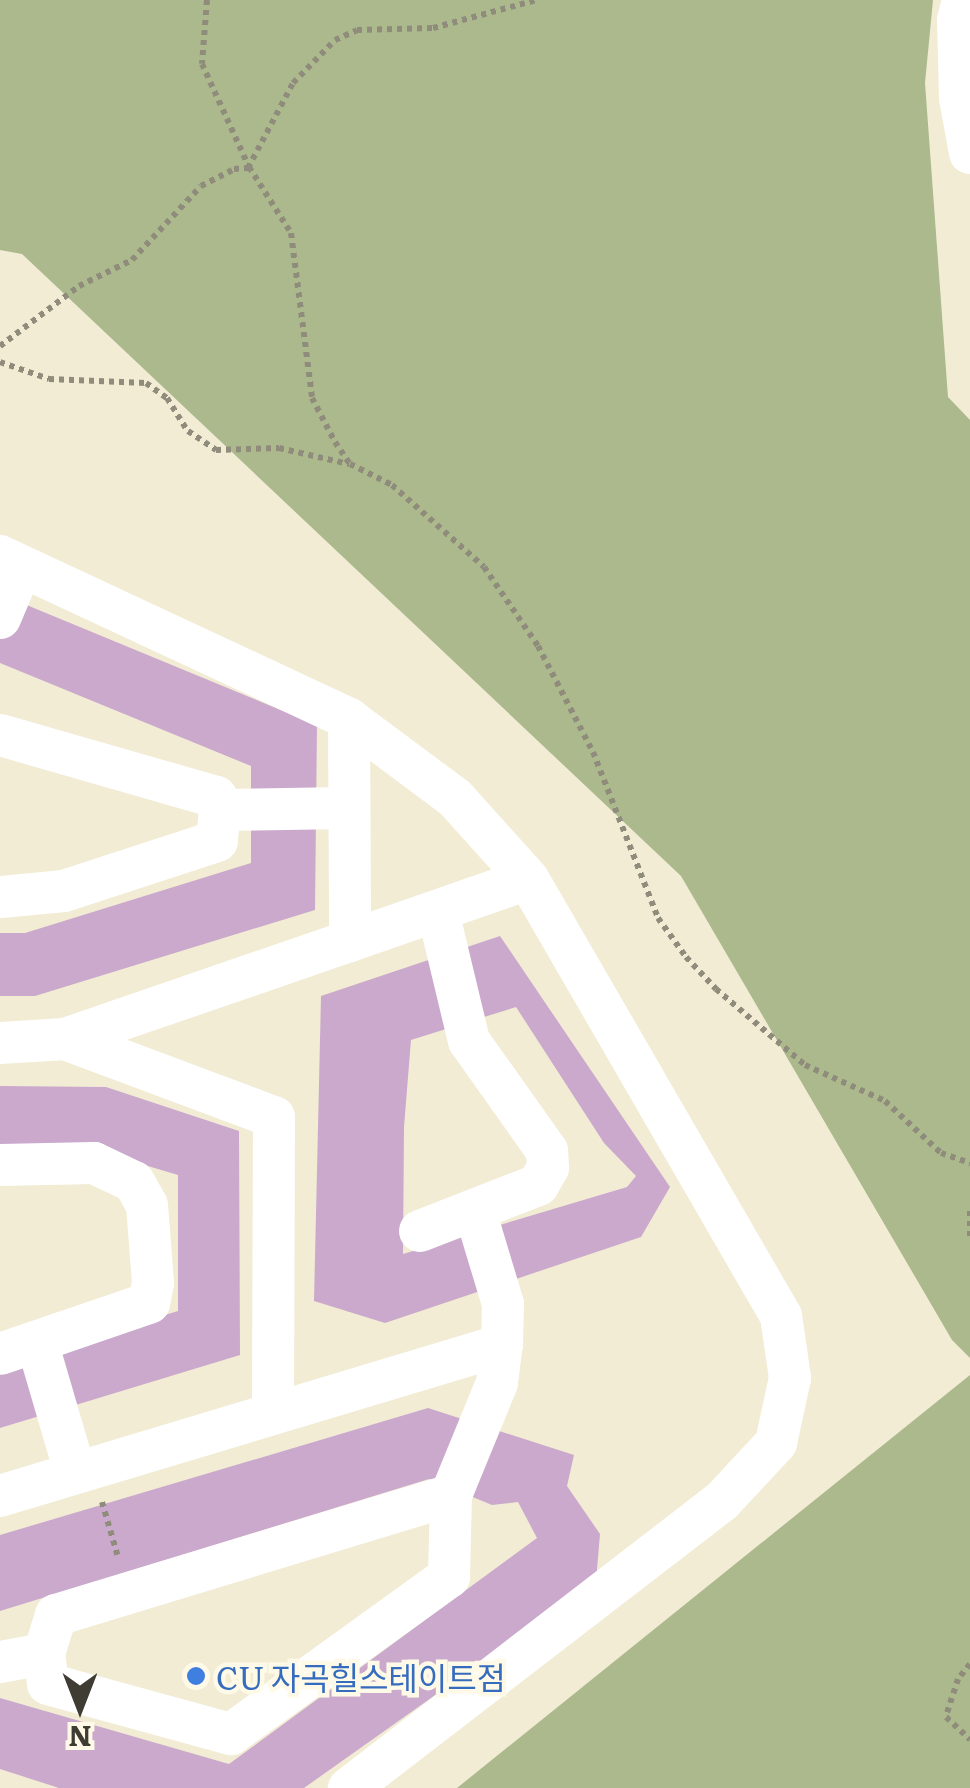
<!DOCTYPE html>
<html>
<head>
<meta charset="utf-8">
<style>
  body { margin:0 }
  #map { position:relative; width:970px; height:1788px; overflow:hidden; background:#f2ecd5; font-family:Literata,"Noto Sans KR",serif }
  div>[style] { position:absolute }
  .forest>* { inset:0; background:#abb98d }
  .building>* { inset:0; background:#cba9cd }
  .path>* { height:6px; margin-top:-3px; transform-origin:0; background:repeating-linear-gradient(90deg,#8f8c7c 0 5px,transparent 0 10px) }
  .minor>* { height:42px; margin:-21px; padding:0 21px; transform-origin:21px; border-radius:21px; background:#fff }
  .dots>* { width:28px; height:28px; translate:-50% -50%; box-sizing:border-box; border:5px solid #fefae7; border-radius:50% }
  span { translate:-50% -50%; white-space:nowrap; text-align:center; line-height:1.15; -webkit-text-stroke:9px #fefae7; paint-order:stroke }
  .shop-label { font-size:32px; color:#366cbe }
  .left { translate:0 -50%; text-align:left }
  .north { position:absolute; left:30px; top:1658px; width:100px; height:100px; -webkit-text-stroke:8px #fefae7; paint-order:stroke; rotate:180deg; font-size:28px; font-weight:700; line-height:40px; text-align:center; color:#3e3c33 }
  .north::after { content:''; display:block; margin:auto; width:35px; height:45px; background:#3e3c33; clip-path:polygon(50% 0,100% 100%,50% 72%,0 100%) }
</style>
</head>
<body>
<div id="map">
  <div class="forest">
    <div style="clip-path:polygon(0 0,933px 0,925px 83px,948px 397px,970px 420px,970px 1358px,952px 1340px,681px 876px,22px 254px,0 250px)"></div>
    <div style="clip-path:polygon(970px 1375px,970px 1788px,457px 1788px)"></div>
  </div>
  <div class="building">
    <div style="clip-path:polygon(0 594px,317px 725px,315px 910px,35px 996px,0 996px,0 933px,25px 933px,251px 863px,251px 766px,0 663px)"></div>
    <div style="clip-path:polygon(evenodd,500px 936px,670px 1187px,641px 1237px,385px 1323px,314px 1301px,321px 996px,500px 936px,516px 1007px,604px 1143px,636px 1176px,627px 1187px,403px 1254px,404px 1127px,411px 1040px,516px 1007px)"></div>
    <div style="clip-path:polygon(0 1086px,106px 1087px,239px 1131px,240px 1355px,0 1428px,0 1365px,178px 1311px,178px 1175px,94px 1150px,0 1150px)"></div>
    <div style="clip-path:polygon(428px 1408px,574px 1455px,567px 1486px,600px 1534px,596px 1581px,304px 1788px,59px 1788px,0 1769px,0 1698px,229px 1764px,537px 1538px,518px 1502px,492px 1505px,429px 1479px,0 1611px,0 1535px)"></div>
  </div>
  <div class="path">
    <div style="left:207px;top:0;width:64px;rotate:94.5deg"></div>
    <div style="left:202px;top:64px;width:113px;rotate:65.5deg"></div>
    <div style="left:249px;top:167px;width:78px;rotate:57.5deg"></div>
    <div style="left:291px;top:233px;width:166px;rotate:82.7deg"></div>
    <div style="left:312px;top:398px;width:50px;rotate:62.4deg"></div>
    <div style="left:335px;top:442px;width:27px;rotate:56deg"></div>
    <div style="left:350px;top:464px;width:47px;rotate:26.6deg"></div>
    <div style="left:392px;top:485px;width:123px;rotate:41.7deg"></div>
    <div style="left:484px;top:567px;width:96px;rotate:55.6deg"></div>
    <div style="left:538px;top:646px;width:119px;rotate:62.6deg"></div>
    <div style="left:593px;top:752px;width:178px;rotate:68.6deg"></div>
    <div style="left:658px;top:918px;width:48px;rotate:54.3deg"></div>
    <div style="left:686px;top:957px;width:44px;rotate:46.8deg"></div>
    <div style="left:716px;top:989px;width:117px;rotate:40.5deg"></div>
    <div style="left:805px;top:1065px;width:88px;rotate:24.2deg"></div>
    <div style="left:885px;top:1101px;width:76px;rotate:42.9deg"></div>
    <div style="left:941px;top:1153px;width:31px;rotate:19deg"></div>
    <div style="left:0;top:346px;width:99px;rotate:-37.2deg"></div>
    <div style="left:79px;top:286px;width:59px;rotate:-26.1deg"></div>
    <div style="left:132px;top:260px;width:101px;rotate:-47deg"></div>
    <div style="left:201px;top:186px;width:37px;rotate:-27deg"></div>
    <div style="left:234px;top:169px;width:14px;rotate:-4deg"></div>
    <div style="left:248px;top:168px;width:96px;rotate:-62.1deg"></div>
    <div style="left:293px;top:83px;width:60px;rotate:-45.7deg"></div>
    <div style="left:335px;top:40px;width:24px;rotate:-24deg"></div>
    <div style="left:357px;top:30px;width:76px;rotate:-1.5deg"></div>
    <div style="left:433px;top:28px;width:108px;rotate:-15.1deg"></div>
    <div style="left:0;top:362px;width:52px;rotate:19.1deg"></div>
    <div style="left:49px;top:379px;width:97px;rotate:2.4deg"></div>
    <div style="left:146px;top:383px;width:26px;rotate:36deg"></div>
    <div style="left:167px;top:398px;width:39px;rotate:58deg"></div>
    <div style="left:188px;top:431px;width:34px;rotate:34deg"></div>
    <div style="left:216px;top:450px;width:63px;rotate:-1.8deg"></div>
    <div style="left:279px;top:448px;width:72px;rotate:12.9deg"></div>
    <div style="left:970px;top:1211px;width:26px;rotate:90deg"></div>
    <div style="left:102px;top:1502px;width:57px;rotate:73.8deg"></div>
    <div style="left:970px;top:1664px;width:19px;rotate:129deg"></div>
    <div style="left:958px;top:1679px;width:40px;rotate:108deg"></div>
    <div style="left:946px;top:1717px;width:33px;rotate:43deg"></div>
  </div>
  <div class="minor">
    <div style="left:963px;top:0;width:21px;rotate:104deg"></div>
    <div style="left:958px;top:20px;width:78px;rotate:88.5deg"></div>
    <div style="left:960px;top:98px;width:56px;rotate:79.7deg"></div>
    <div style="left:0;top:556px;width:385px;rotate:25deg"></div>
    <div style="left:349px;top:719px;width:132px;rotate:36.7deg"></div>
    <div style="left:455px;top:798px;width:109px;rotate:48deg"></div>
    <div style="left:528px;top:879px;width:505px;rotate:59.93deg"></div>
    <div style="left:781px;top:1316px;width:63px;rotate:81.7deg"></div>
    <div style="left:790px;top:1378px;width:66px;rotate:102.2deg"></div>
    <div style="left:776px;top:1443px;width:79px;rotate:133deg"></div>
    <div style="left:722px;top:1501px;width:471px;rotate:142.4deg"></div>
    <div style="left:0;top:618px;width:56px;rotate:-67.1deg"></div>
    <div style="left:349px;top:719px;width:222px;rotate:89.7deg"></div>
    <div style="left:350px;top:941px;width:188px;rotate:-19.2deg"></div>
    <div style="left:0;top:735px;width:225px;rotate:16deg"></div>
    <div style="left:216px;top:797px;width:14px;rotate:73deg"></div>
    <div style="left:220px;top:810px;width:31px;rotate:96deg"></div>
    <div style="left:217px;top:841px;width:161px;rotate:161.9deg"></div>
    <div style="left:64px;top:891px;width:64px;rotate:174.6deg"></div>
    <div style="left:220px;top:810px;width:127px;rotate:-0.9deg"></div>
    <div style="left:65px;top:1039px;width:301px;rotate:-19deg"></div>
    <div style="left:0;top:1043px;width:65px;rotate:-3.5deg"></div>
    <div style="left:65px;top:1039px;width:223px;rotate:20.5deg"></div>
    <div style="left:274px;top:1117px;width:293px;rotate:90.2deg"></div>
    <div style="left:0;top:1165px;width:94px;rotate:-1.2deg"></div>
    <div style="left:94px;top:1163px;width:44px;rotate:25.4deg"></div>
    <div style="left:134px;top:1182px;width:26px;rotate:61deg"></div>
    <div style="left:147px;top:1205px;width:78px;rotate:85.6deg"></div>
    <div style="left:153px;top:1283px;width:20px;rotate:101deg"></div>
    <div style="left:149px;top:1303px;width:157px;rotate:161.1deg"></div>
    <div style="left:420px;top:1231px;width:127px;rotate:-21.3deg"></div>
    <div style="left:538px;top:1185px;width:20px;rotate:-60deg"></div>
    <div style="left:548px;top:1168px;width:17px;rotate:-93deg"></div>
    <div style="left:547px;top:1151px;width:135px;rotate:-125.3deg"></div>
    <div style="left:469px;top:1041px;width:133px;rotate:-103.5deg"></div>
    <div style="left:37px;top:1342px;width:135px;rotate:73.7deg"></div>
    <div style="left:451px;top:1495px;width:413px;rotate:163.1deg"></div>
    <div style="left:56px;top:1615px;width:41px;rotate:107.1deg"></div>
    <div style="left:44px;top:1654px;width:30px;rotate:82deg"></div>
    <div style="left:48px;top:1684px;width:190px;rotate:15.3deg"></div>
    <div style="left:231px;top:1734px;width:269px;rotate:-35.8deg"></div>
    <div style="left:449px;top:1577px;width:82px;rotate:-88.6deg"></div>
    <div style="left:451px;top:1495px;width:121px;rotate:-67.7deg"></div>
    <div style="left:497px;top:1383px;width:38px;rotate:-83deg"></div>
    <div style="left:502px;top:1345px;width:41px;rotate:-88.6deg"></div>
    <div style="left:503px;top:1304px;width:97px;rotate:-106.8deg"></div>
    <div style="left:0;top:1496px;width:524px;rotate:-16.74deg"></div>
    <div style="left:0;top:1662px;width:45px;rotate:-10.3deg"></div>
  </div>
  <div class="dots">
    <div style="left:196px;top:1676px;background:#3f7fe0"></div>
  </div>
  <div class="shop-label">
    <span class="left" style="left:216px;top:1676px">CU 자곡힐스테이트점</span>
  </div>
  <div class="north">N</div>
</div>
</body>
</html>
